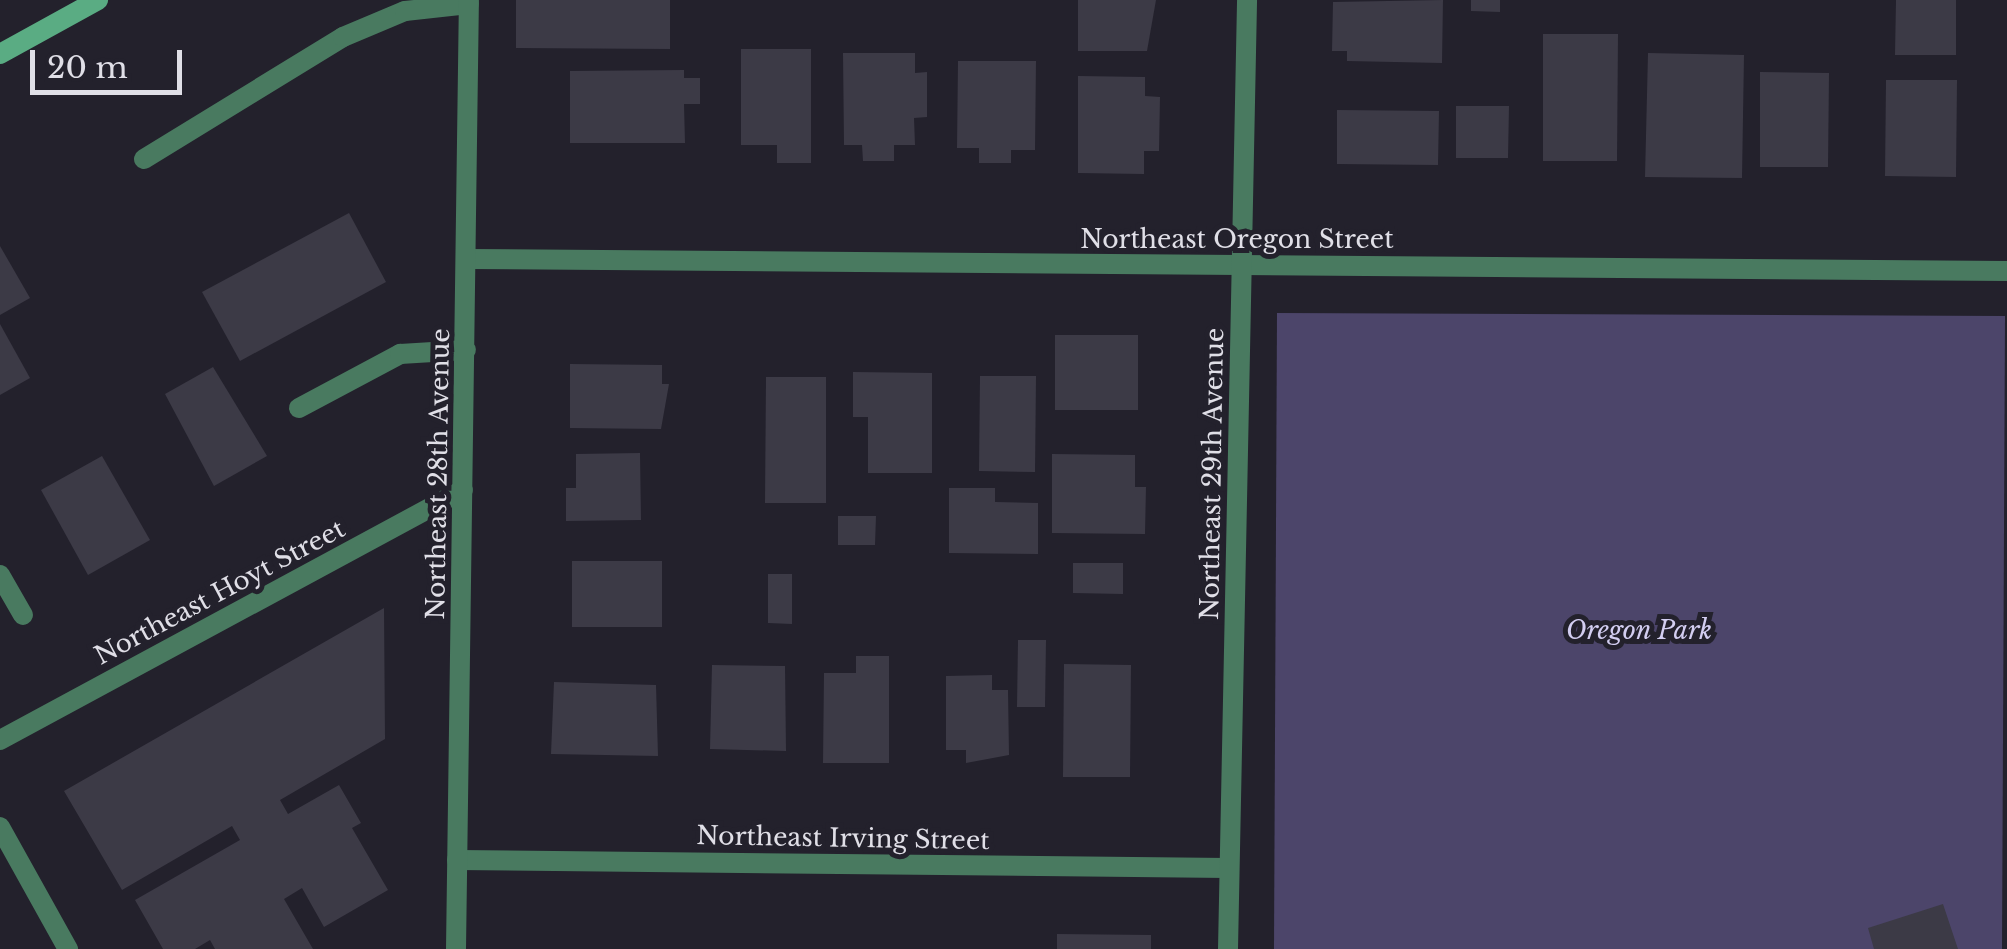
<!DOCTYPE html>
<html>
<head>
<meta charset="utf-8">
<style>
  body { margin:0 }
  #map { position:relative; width:2007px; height:949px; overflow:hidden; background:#23212c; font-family:"Libre Baskerville",serif }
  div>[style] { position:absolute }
  .green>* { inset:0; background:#4c456a }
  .building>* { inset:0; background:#3c3a46 }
  .service>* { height:20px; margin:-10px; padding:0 10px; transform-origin:10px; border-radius:10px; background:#497a60 }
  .minor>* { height:20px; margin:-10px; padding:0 10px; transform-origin:10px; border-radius:10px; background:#497a60 }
  .tertiary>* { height:20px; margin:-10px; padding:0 10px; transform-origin:10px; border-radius:10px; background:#497a60 }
  .secondary>* { height:20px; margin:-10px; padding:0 10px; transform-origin:10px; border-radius:10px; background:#5aac83 }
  span { translate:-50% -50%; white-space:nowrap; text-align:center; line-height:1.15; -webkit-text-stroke:10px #23212c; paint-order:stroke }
  .street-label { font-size:25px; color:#e0dfe7 }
  .park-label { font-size:25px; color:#d3cef1; font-style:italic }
  .scale { position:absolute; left:30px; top:50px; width:152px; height:45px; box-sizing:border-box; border:5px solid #e0dfe7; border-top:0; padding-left:12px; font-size:30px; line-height:35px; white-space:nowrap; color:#e0dfe7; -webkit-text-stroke:8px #23212c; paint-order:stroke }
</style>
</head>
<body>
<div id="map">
  <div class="green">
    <div style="clip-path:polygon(1277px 313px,2005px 316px,2002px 949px,1274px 949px)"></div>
  </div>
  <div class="building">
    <div style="clip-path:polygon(516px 0,670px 0,670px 49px,516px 48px)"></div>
    <div style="clip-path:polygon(1078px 0,1156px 0,1147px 51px,1078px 51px)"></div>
    <div style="clip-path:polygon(1443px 0,1442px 63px,1347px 61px,1347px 51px,1332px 51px,1333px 2px)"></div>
    <div style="clip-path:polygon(1471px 0,1500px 0,1500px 12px,1471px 11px)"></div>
    <div style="clip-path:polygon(1896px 0,1956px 0,1956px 55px,1895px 55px)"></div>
    <div style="clip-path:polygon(1543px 34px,1618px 34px,1617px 161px,1543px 161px)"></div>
    <div style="clip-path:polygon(741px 49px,811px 49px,811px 163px,777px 163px,777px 145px,741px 145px)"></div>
    <div style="clip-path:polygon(843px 53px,915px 53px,915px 73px,927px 72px,927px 117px,914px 118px,915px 145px,894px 145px,894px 161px,863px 161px,862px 145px,844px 145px)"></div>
    <div style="clip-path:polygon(1648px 53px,1744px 55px,1742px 178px,1645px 177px)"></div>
    <div style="clip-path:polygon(958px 61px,1036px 61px,1035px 150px,1011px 150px,1011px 163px,979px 163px,979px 148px,957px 148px)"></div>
    <div style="clip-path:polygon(684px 70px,684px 78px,700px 78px,700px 104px,684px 104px,685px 143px,570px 143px,570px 71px)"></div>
    <div style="clip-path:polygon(1760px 72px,1829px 73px,1828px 167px,1760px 167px)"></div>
    <div style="clip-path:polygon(1078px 76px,1145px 77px,1145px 96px,1160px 97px,1159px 151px,1144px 151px,1144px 174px,1078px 173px)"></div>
    <div style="clip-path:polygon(1886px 80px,1957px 80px,1956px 177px,1885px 176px)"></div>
    <div style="clip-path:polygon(1456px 106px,1509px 106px,1508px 158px,1456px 158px)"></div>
    <div style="clip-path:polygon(1337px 110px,1439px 111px,1438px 165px,1337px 164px)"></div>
    <div style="clip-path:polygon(349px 213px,386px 282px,240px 361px,202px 292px)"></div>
    <div style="clip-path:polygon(0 246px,30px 298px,0 315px)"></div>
    <div style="clip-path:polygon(0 324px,30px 378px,0 395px)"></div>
    <div style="clip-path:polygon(1055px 335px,1138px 335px,1138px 410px,1055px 410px)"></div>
    <div style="clip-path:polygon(570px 364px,662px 365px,662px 384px,669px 384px,661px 429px,570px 428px)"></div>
    <div style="clip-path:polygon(213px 367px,267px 456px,214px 486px,165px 394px)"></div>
    <div style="clip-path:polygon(853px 372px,932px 373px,932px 473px,868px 473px,868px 417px,853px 417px)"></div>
    <div style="clip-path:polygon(980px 376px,1036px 376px,1035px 472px,979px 471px)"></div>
    <div style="clip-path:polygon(766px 377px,826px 377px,826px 503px,765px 503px)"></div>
    <div style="clip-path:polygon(640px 453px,641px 520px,566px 521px,566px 488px,576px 488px,576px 454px)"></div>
    <div style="clip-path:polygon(1052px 454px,1135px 455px,1135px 487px,1146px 487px,1145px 534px,1052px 533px)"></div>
    <div style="clip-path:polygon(102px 456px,150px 540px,88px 575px,41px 490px)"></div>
    <div style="clip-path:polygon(949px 488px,995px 488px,995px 502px,1038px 503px,1038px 554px,949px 553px)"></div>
    <div style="clip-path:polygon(838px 516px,876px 516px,875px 545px,838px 545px)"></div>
    <div style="clip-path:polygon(572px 561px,662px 561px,662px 627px,572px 627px)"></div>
    <div style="clip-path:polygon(1073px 563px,1123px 563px,1123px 594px,1073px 593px)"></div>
    <div style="clip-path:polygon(768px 574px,792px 574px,792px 624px,768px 623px)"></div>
    <div style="clip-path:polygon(384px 608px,385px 739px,280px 800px,288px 814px,339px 785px,361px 823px,352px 828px,388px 890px,324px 927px,302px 888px,284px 899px,313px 949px,215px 949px,210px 940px,195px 949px,163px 949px,135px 900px,240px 840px,232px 826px,122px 890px,64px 791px)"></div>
    <div style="clip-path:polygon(1018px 640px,1046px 640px,1045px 707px,1017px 707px)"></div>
    <div style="clip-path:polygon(856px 656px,889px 656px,889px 763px,823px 763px,824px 673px,856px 673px)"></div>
    <div style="clip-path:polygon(1064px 664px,1131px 665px,1130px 777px,1063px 777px)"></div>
    <div style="clip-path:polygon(712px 665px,785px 666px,786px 751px,710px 749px)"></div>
    <div style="clip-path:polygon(992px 675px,992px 690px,1008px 690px,1009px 755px,966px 763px,966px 750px,946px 750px,946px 676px)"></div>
    <div style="clip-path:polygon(554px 682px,656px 685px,658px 756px,551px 754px)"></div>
    <div style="clip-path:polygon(1943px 904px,1958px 949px,1874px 949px,1868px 928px)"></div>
    <div style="clip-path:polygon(1057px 934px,1151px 935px,1151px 949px,1057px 949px)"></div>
  </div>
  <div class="service">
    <div style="left:144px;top:159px;width:233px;rotate:-31.5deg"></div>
    <div style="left:343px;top:37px;width:67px;rotate:-22.8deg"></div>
    <div style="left:405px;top:11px;width:64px;rotate:-6.2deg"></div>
    <div style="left:299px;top:408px;width:115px;rotate:-28.1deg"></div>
    <div style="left:400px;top:354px;width:66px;rotate:-3.5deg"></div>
    <div style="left:0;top:575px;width:46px;rotate:60.1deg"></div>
  </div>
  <div class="minor">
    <div style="left:467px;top:259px;width:1540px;rotate:0.45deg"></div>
    <div style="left:0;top:740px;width:526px;rotate:-28.37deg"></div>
    <div style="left:0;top:827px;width:140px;rotate:60.9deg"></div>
    <div style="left:457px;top:860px;width:771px;rotate:0.59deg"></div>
    <div style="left:1228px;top:949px;width:949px;rotate:-88.85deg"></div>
  </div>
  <div class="tertiary">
    <div style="left:456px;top:949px;width:949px;rotate:-89.22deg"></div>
  </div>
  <div class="secondary">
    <div style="left:0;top:54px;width:112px;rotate:-28.9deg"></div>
  </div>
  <div class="street-label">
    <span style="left:1237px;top:240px">Northeast Oregon Street</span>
    <span style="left:439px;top:474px;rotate:-89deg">Northeast 28th Avenue</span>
    <span style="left:1213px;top:474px;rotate:-89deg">Northeast 29th Avenue</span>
    <span style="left:220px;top:593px;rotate:-28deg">Northeast Hoyt Street</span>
    <span style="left:843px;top:839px;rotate:1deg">Northeast Irving Street</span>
  </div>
  <div class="park-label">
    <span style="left:1639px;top:631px">Oregon Park</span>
  </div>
  <div class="scale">20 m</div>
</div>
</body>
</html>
